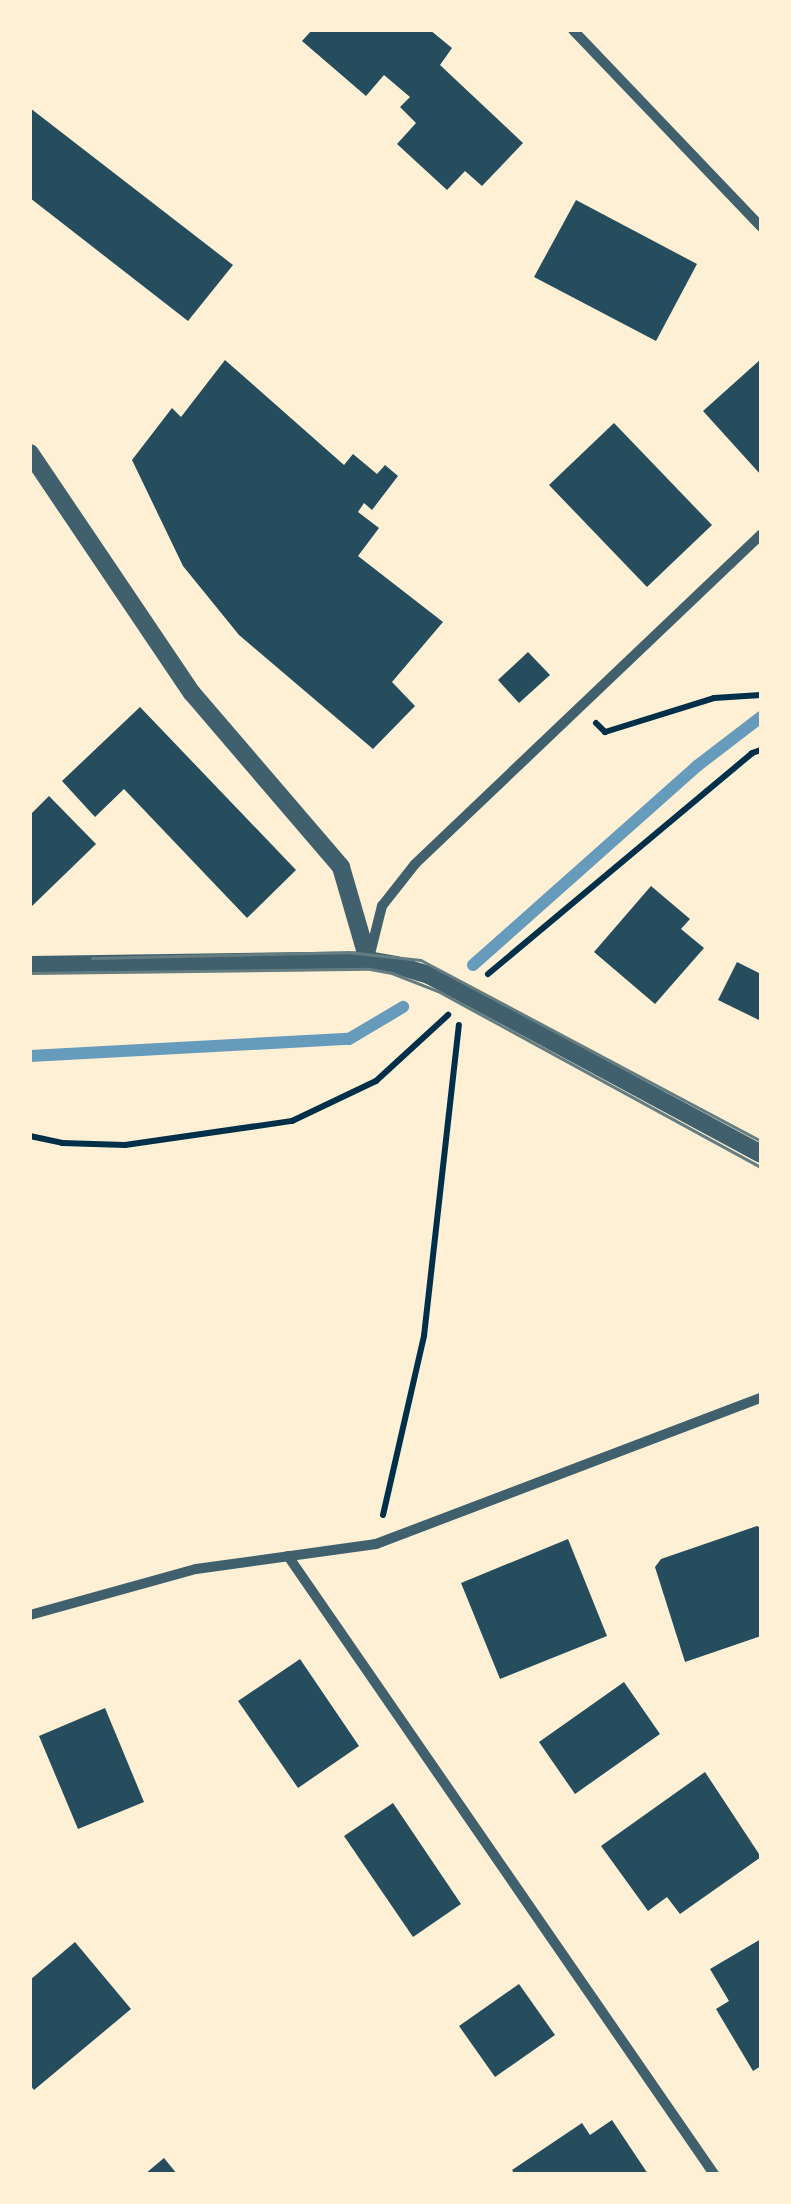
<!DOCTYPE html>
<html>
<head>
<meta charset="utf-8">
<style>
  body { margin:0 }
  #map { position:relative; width:791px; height:2204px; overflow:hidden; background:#fdf0d5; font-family:"Golos Text",sans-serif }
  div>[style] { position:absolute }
  .stream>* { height:12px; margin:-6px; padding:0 6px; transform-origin:6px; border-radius:6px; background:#669bbc }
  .building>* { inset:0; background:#264d5e }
  .path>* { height:6px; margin:-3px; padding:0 3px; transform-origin:3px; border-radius:3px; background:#003049 }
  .minor>* { height:10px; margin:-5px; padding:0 5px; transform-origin:5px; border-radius:5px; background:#3f606c }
  .tertiary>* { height:18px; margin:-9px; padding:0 9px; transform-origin:9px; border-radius:9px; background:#3f606c }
  .tram>* { height:2.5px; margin:-1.25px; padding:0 1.25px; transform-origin:1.25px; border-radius:1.25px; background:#657d81 }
  span { translate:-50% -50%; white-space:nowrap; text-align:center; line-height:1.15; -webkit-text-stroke:10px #fdf0d5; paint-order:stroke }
  .frame { position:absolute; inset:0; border:32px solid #fdf0d5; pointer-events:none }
</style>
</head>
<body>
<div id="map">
  <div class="stream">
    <div style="left:473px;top:965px;width:300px;rotate:-41.6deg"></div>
    <div style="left:697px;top:766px;width:81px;rotate:-37.4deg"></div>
    <div style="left:30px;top:1056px;width:319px;rotate:-3.1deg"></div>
    <div style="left:349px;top:1039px;width:63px;rotate:-30.7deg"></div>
  </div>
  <div class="building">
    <div style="clip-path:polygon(312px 30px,430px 30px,452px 48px,440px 65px,523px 143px,482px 186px,465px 171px,447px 190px,397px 144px,416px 123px,400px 107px,410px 97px,384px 75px,366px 96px,302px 41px)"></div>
    <div style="clip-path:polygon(30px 108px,233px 265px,188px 321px,30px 198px)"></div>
    <div style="clip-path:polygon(576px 200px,697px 264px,656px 341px,534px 277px)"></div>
    <div style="clip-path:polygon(761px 359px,761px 475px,703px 411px)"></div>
    <div style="clip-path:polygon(225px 360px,344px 465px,353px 454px,377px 474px,385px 465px,398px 476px,372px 510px,364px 503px,358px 512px,379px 528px,358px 556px,443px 622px,392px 682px,415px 706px,373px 749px,239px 635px,183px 566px,132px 460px,172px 408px,181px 417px)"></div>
    <div style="clip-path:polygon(614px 423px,712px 525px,647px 587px,549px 485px)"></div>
    <div style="clip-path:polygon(528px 652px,550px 675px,519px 703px,498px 680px)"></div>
    <div style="clip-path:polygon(140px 707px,296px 870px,247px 918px,124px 789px,95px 817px,62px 781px)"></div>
    <div style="clip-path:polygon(49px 796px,96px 844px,30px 908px,30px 815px)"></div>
    <div style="clip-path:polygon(651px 886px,690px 919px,681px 929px,704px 948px,655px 1004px,594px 952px)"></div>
    <div style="clip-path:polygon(737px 962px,761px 974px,761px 1021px,718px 1000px)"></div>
    <div style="clip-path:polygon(757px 1526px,761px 1528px,761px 1636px,685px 1662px,655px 1567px,661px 1559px)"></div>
    <div style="clip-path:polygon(568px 1539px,607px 1636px,500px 1679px,461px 1583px)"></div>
    <div style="clip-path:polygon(300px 1659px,359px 1746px,298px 1788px,238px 1701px)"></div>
    <div style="clip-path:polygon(624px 1682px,660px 1734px,575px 1794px,539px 1742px)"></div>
    <div style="clip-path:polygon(105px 1708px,144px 1802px,78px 1829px,39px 1736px)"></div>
    <div style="clip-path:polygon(705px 1772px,761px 1857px,680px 1914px,667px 1897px,648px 1911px,601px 1846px)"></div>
    <div style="clip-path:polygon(393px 1803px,461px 1904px,413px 1937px,344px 1836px)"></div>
    <div style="clip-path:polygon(761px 1939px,761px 2066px,753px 2071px,716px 2009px,729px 2001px,710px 1969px)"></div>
    <div style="clip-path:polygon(75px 1942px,131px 2009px,34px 2090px,30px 2085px,30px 1980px)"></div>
    <div style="clip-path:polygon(519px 1984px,555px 2035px,495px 2077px,459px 2026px)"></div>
    <div style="clip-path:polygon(612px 2120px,648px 2174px,515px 2174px,512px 2170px,582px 2123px,590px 2135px)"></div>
    <div style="clip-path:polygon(164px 2158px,177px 2174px,145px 2174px)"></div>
  </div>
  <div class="path">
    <div style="left:596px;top:723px;width:13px;rotate:45deg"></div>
    <div style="left:605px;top:732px;width:114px;rotate:-17.3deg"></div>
    <div style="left:714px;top:698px;width:47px;rotate:-3.7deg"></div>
    <div style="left:488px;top:974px;width:344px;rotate:-39.9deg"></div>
    <div style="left:752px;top:753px;width:9px;rotate:-18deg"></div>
    <div style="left:30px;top:1136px;width:33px;rotate:12deg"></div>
    <div style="left:62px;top:1143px;width:63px;rotate:1.8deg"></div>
    <div style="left:125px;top:1145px;width:169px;rotate:-8.2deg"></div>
    <div style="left:292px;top:1121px;width:93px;rotate:-25.5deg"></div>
    <div style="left:376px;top:1081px;width:98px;rotate:-42.5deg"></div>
    <div style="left:383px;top:1515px;width:184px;rotate:-77.1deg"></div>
    <div style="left:424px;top:1336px;width:313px;rotate:-83.6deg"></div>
  </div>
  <div class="minor">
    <div style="left:573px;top:30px;width:272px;rotate:46.3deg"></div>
    <div style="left:369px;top:958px;width:54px;rotate:-76deg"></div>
    <div style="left:382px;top:906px;width:53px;rotate:-51.8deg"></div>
    <div style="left:415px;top:864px;width:477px;rotate:-43.6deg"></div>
    <div style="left:288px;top:1556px;width:751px;rotate:55.42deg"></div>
    <div style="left:30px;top:1615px;width:172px;rotate:-15.5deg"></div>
    <div style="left:196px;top:1569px;width:182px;rotate:-7.9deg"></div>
    <div style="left:376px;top:1544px;width:412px;rotate:-20.8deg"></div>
  </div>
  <div class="tertiary">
    <div style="left:30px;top:453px;width:290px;rotate:56deg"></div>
    <div style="left:192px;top:693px;width:229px;rotate:49.4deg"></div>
    <div style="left:341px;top:867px;width:97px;rotate:73.8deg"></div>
    <div style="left:30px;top:965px;width:338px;rotate:-0.8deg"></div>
    <div style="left:368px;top:960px;width:28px;rotate:10deg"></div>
    <div style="left:396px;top:965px;width:34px;rotate:17deg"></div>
    <div style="left:429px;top:975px;width:377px;rotate:28.3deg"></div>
  </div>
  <div class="tram">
    <div style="left:92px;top:958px;width:255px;rotate:-1.3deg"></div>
    <div style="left:347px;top:952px;width:74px;rotate:6.2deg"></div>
    <div style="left:421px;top:960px;width:385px;rotate:28deg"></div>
    <div style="left:30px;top:973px;width:340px;rotate:-0.7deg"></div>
    <div style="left:370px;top:969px;width:22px;rotate:10deg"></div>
    <div style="left:392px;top:973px;width:49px;rotate:21.4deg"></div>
    <div style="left:438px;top:991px;width:368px;rotate:28.6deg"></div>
  </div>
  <div class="frame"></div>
</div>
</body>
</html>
